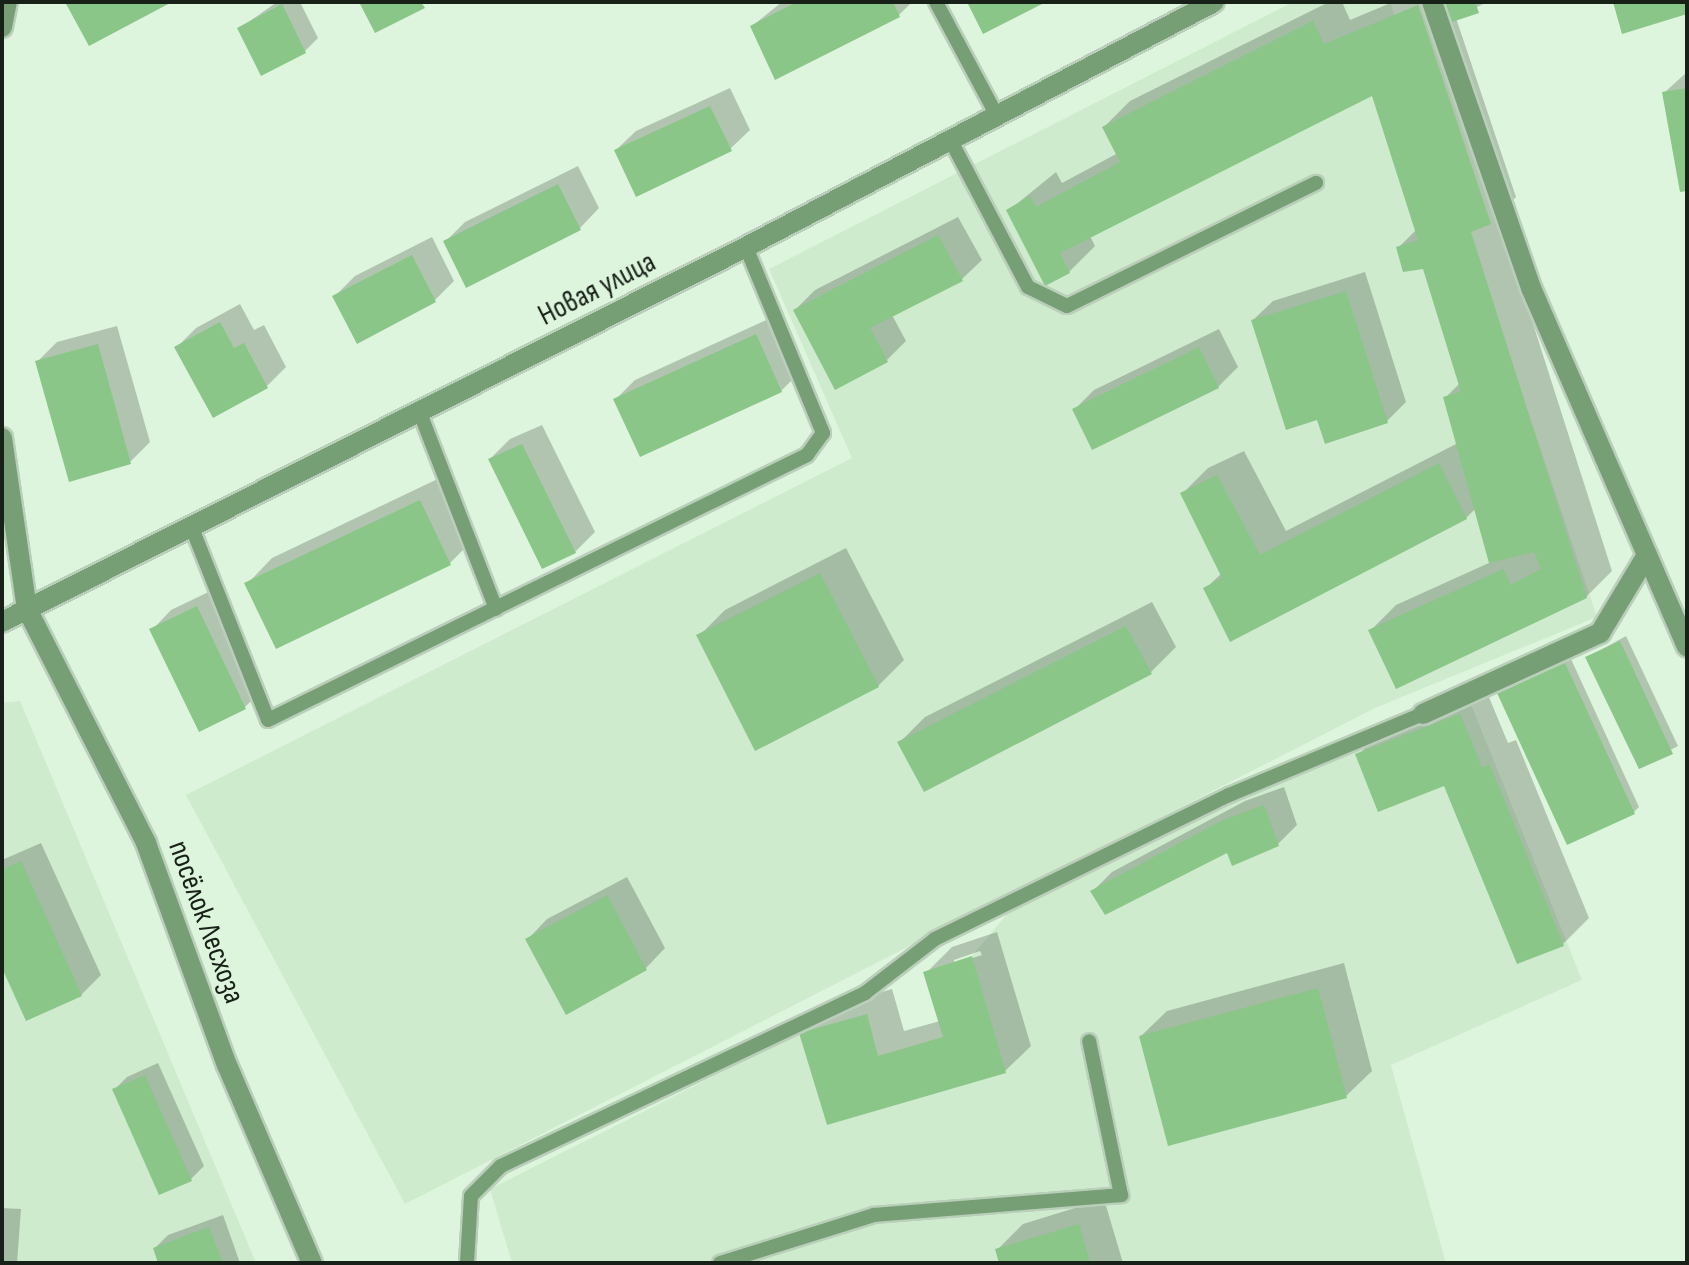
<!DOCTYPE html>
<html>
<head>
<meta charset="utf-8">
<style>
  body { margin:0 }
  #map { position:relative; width:1689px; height:1265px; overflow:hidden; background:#def5dd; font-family:"Sofia Sans Condensed",sans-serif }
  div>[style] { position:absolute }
  .built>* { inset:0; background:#ceebcd }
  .shadow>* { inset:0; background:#0003 }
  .building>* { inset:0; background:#89c687 }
  .roads { filter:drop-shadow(2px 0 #bacfba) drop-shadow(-2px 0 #bacfba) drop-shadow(0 2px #bacfba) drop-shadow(0 -2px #bacfba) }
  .service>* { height:14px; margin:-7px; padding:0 7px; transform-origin:7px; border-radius:7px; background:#779f75 }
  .minor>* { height:20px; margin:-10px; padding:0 10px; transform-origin:10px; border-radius:10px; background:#779f75 }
  .tertiary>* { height:20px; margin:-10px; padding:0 10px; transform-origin:10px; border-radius:10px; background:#779f75 }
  span { translate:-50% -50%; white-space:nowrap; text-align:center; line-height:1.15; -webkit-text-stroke:6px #def5dd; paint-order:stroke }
  .street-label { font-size:30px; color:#182118 }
  .frame { position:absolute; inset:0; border:4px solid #182118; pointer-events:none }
</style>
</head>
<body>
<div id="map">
  <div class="built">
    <div style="clip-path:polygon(1293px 2px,1390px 2px,1597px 617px,1375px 708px,405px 1204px,186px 795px,852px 458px,769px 269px)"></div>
    <div style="clip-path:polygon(20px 701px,256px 1263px,2px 1263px,2px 703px)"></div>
    <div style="clip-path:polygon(1470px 702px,1582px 980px,1391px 1065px,1446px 1263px,512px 1263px,490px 1189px,799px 1033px,827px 1125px,1005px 1073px,972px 956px,1012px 908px,1225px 803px)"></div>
  </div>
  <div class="shadow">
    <div style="clip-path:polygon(277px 2px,300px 2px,318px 38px,305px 51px,262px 74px,240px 28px)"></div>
    <div style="clip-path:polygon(782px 2px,912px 2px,899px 15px,752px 26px)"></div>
    <div style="clip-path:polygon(1329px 2px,1342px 2px,1350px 20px,1393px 2px,1487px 2px,1456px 18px,1516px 197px,1498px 214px,1612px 571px,1586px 597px,1370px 631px,1396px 605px,1491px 562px,1476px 508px,1466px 518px,1206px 588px,1222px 573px,1182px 494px,1208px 468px,1244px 451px,1286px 531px,1458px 443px,1445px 398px,1460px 383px,1424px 267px,1398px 248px,1417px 229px,1373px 93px,1090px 236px,1095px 246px,1069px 272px,1008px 211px,1056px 172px,1062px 183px,1118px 153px,1104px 127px,1130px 101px)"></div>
    <div style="clip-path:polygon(1687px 72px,1687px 189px,1665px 92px)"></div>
    <div style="clip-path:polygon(730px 88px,750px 130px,730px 149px,616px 150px,636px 131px)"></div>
    <div style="clip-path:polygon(578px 166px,599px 208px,580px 228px,445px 242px,465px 222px)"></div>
    <div style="clip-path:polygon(958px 217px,982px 260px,962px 279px,892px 315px,906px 341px,887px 360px,795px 310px,815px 290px)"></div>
    <div style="clip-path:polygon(432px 237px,454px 281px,435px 300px,335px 296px,355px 276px)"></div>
    <div style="clip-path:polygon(1365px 272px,1406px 402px,1386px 422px,1318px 417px,1253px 320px,1273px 301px)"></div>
    <div style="clip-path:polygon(240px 304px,254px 330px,264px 325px,286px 367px,267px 386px,176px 348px,196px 328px)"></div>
    <div style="clip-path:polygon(775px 316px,801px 371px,781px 391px,615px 400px,635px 380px)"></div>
    <div style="clip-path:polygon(117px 326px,150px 442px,130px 462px,38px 361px,57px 342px)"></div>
    <div style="clip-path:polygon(1219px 329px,1238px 367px,1218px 387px,1074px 410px,1094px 390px)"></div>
    <div style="clip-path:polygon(542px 425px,595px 532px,575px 552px,490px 459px,510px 439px)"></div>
    <div style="clip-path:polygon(446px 475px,476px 537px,450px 563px,277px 646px,247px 584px,272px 558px)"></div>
    <div style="clip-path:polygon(846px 548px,904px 660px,878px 686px,699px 636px,725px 610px)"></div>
    <div style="clip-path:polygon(217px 588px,265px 687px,245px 707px,200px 730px,152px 630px,171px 610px)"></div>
    <div style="clip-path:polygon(1152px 602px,1176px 647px,1151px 672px,900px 742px,925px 717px)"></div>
    <div style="clip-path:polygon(1626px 636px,1678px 746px,1640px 766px,1588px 657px)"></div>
    <div style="clip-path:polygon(1571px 659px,1639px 807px,1633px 813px,1499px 694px)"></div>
    <div style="clip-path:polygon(1486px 690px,1508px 743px,1516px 740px,1589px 918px,1563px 944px,1446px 784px,1358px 755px,1384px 729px)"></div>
    <div style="clip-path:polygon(1284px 787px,1297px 825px,1278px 844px,1228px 850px,1093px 891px,1112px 872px,1245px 801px)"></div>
    <div style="clip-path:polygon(41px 843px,101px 975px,81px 995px,27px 1018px,2px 963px,2px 860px)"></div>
    <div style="clip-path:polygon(627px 877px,665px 948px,646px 968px,528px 939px,547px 919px)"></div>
    <div style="clip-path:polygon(evenodd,997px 932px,1031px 1046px,1005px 1071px,828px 1122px,801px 1034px,827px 1008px,892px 989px,904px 1031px,940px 1021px,926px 973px,952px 947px,997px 932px,980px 951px,982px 955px,954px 964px,954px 960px,980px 951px)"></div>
    <div style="clip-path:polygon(1344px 963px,1372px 1071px,1346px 1096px,1141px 1036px,1167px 1011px)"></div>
    <div style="clip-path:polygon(158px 1063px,204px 1166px,191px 1179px,160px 1193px,114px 1090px,127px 1077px)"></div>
    <div style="clip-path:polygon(1104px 1199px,1123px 1263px,1001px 1263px,997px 1250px,1023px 1224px)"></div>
    <div style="clip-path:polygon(2px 1208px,21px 1209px,17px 1263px,2px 1263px)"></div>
    <div style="clip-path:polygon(223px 1215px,240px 1263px,160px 1263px,155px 1248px,168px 1235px)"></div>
  </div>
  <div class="building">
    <div style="clip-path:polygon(65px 2px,172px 2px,89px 46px)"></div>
    <div style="clip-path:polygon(359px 2px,421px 2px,425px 8px,375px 33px)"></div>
    <div style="clip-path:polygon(797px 2px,893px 2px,900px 17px,775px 80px,750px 26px)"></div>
    <div style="clip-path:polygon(967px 2px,1046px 2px,983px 34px)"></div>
    <div style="clip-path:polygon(1441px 2px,1475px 2px,1479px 13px,1449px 23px)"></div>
    <div style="clip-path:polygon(1613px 2px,1687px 2px,1687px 14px,1622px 34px)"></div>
    <div style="clip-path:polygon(282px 4px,306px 53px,261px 76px,237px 28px)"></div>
    <div style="clip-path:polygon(1418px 5px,1491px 224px,1471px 232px,1587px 598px,1396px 689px,1368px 630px,1503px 569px,1511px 585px,1541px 569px,1534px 552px,1489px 563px,1443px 397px,1461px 392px,1423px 269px,1403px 272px,1396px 247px,1418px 240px,1372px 96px,1060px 253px,1070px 273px,1045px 286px,1006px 210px,1030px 196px,1036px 207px,1120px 162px,1102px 127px,1313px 21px,1324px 44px)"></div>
    <div style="clip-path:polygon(1687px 88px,1687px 191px,1680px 192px,1662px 92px)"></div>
    <div style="clip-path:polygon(710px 106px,732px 151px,636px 197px,614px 150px)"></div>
    <div style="clip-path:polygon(558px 184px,581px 230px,466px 288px,443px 241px)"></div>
    <div style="clip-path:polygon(938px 235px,963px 281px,870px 328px,888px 362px,835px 390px,793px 310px)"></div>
    <div style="clip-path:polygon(412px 255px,436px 302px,357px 344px,332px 296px)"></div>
    <div style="clip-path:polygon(1346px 291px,1388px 423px,1325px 444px,1317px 420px,1286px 430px,1251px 320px)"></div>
    <div style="clip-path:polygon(220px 322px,234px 348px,244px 343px,268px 388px,213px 418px,174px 347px)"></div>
    <div style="clip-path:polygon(756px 334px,782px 392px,640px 457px,613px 399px)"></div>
    <div style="clip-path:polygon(98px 344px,131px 464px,69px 482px,35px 361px)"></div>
    <div style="clip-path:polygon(1199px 347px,1219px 388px,1092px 450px,1072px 409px)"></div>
    <div style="clip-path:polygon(522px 444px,576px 553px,542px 569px,488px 459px)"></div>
    <div style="clip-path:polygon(1439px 463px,1467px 519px,1230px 642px,1203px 588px,1222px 578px,1180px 493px,1217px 475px,1260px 555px)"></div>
    <div style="clip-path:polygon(420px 500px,451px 565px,276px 649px,244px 583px)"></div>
    <div style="clip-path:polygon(820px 573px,879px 687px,755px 751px,696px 635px)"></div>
    <div style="clip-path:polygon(197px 606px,246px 709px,199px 732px,149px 629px)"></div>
    <div style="clip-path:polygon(1126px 626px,1152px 674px,924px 792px,897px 742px)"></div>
    <div style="clip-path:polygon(1620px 641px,1673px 754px,1639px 769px,1585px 657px)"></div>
    <div style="clip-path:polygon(1565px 663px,1635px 814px,1567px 845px,1497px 693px)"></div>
    <div style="clip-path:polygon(1460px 714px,1482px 767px,1490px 765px,1564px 946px,1517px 964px,1444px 786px,1378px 812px,1355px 754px)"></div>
    <div style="clip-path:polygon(1264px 805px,1279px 846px,1232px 866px,1227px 853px,1105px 915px,1090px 891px,1223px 820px)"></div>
    <div style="clip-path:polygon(21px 861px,82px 996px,26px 1021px,2px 968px,2px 870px)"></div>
    <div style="clip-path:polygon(607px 895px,647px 970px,566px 1015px,525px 939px)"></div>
    <div style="clip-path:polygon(972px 956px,1006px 1073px,827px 1125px,799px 1033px,867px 1014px,878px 1056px,943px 1037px,923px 972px)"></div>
    <div style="clip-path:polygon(1318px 988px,1347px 1098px,1168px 1146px,1139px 1036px)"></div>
    <div style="clip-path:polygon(145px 1075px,192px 1181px,159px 1195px,112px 1089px)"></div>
    <div style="clip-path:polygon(1079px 1224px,1090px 1263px,999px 1263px,995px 1249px)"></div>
    <div style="clip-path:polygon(209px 1227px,223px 1263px,158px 1263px,153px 1248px)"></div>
  </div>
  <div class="roads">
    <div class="service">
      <div style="left:936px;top:2px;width:129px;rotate:61.8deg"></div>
      <div style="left:951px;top:141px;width:165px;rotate:62.2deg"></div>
      <div style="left:1028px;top:287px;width:43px;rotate:26deg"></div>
      <div style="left:1067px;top:306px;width:278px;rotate:-26.3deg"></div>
      <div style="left:420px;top:413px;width:210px;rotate:68.8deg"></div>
      <div style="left:192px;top:528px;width:206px;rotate:68.4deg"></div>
      <div style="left:268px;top:720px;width:601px;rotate:-26.18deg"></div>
      <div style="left:807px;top:455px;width:27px;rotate:-54deg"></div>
      <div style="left:823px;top:433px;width:201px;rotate:-112.5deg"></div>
      <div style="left:467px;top:1263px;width:67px;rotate:-86.6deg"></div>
      <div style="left:471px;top:1196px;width:42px;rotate:-45deg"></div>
      <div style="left:501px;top:1166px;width:403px;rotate:-25.4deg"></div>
      <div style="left:865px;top:993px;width:88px;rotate:-37.6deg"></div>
      <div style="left:935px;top:939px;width:327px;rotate:-26.1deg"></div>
      <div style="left:1229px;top:795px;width:210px;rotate:-22.7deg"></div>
      <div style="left:720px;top:1263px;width:161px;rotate:-17.3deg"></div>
      <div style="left:874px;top:1215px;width:248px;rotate:-4.6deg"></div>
      <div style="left:1121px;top:1195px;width:157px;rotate:-101.7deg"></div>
    </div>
    <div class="minor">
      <div style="left:1432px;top:2px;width:303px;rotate:70.9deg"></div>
      <div style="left:1531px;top:288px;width:391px;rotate:66.5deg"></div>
      <div style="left:2px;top:27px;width:25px;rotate:-79deg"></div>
      <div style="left:2px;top:438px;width:173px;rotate:81.7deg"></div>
      <div style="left:1423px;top:714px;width:195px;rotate:-24.6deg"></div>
      <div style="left:1600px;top:633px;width:91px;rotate:-58.9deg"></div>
    </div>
    <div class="tertiary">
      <div style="left:27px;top:609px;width:263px;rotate:63deg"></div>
      <div style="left:146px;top:843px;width:236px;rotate:70deg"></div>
      <div style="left:227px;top:1065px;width:215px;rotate:66.8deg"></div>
      <div style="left:2px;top:622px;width:833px;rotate:-26.75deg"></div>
      <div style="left:746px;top:247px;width:528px;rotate:-27.63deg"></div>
    </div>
  </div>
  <div class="street-label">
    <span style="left:597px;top:289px;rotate:-27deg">Новая улица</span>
    <span style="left:206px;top:922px;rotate:70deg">посёлок Лесхоза</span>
  </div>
  <div class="frame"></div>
</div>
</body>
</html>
